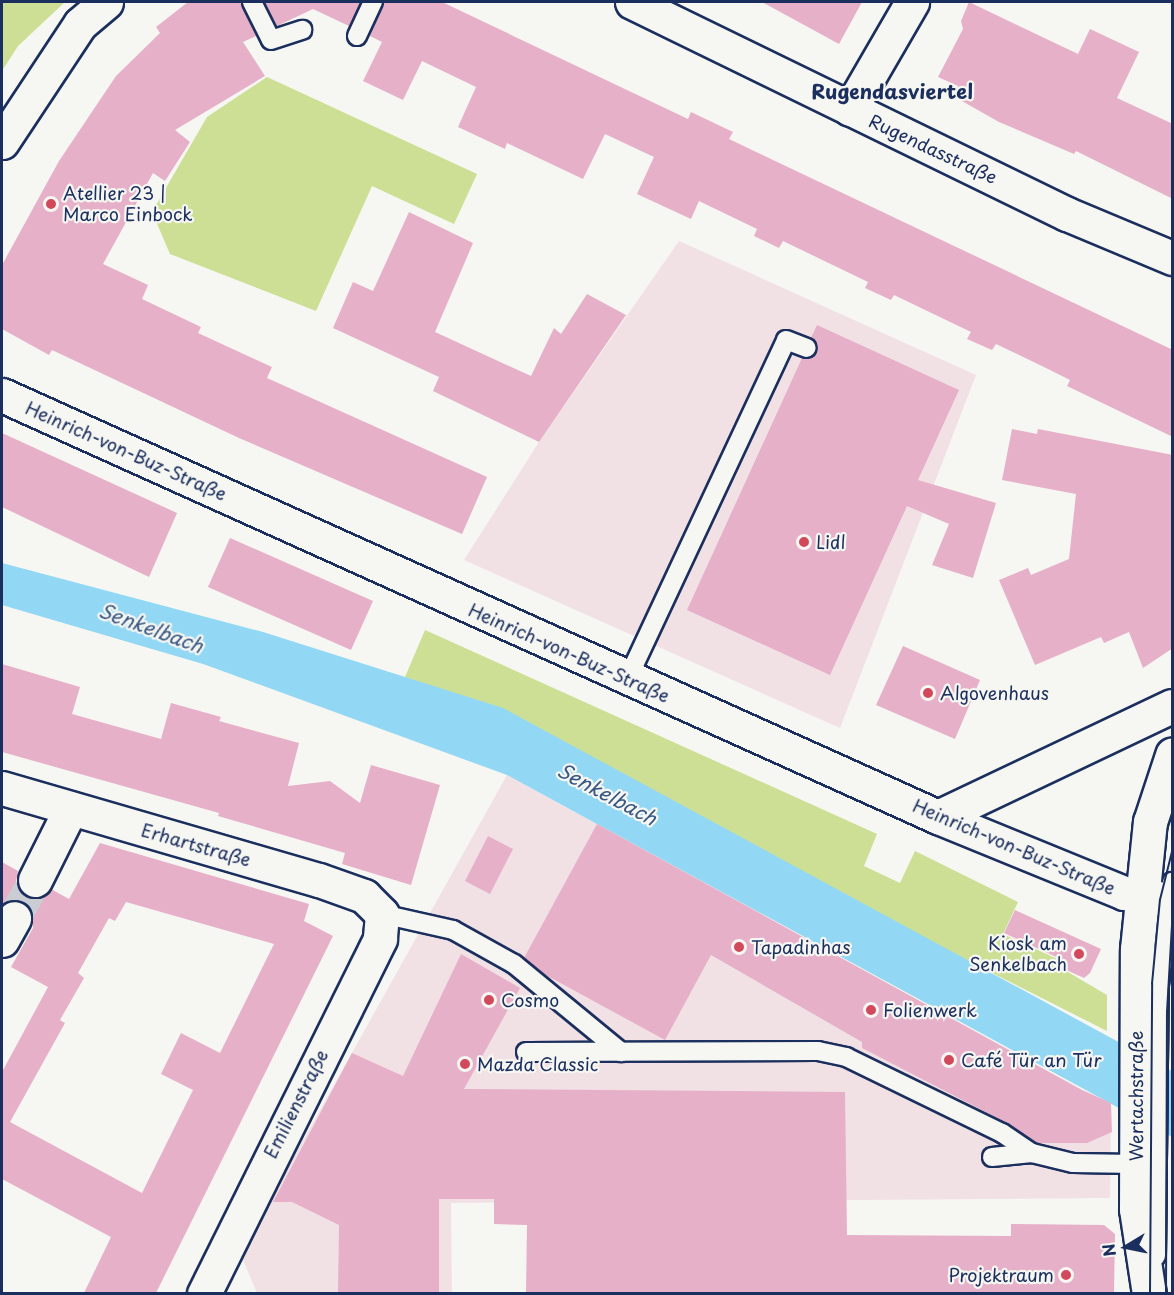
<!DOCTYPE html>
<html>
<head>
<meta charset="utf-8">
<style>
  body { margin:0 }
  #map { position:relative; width:1174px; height:1295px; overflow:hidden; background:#f6f6f2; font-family:"Playpen Sans",sans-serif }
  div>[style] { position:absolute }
  .built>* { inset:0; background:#f1e1e5 }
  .green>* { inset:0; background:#ccdf94 }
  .water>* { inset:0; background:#92d8f4 }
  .building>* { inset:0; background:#e6b0c8 }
  .street-tunnel>* { height:33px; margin-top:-16.5px; transform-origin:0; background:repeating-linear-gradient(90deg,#caced4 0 33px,transparent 0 49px) }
  .roads { filter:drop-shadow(2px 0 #1b2f5e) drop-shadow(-2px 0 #1b2f5e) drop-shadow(0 2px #1b2f5e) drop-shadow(0 -2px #1b2f5e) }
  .lane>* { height:18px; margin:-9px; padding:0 9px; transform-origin:9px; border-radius:9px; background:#f6f6f2 }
  .street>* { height:33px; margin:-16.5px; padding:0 16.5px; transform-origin:16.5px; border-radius:16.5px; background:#f6f6f2 }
  .secondary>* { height:33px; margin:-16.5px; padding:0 16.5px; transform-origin:16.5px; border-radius:16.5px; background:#f6f6f2 }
  .tram>* { height:1.5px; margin:-0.75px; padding:0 0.75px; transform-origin:0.75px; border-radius:0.75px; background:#1b2f5e }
  .dots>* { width:16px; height:16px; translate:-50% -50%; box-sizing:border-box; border:3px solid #f6f6f2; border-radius:50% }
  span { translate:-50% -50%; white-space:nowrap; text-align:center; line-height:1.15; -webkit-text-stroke:4.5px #f6f6f2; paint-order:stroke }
  .street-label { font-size:18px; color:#1b2f5e }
  .poi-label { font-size:18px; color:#1b2f5e }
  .left { translate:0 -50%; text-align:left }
  .right { translate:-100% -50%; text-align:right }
  .neighbourhood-label { font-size:20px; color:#1b2f5e; font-weight:700 }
  .water-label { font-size:20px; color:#395984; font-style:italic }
  .frame { position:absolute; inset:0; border:3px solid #1b2f5e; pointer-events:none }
  .north { position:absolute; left:1096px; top:1217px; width:60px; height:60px; -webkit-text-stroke:4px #f6f6f2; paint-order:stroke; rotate:260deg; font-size:16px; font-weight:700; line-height:24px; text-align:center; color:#1b2f5e }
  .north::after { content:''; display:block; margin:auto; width:21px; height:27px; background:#1b2f5e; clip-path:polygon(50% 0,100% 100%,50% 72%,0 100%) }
</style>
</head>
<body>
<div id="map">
  <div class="built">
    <div style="clip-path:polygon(679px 241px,976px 375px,840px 728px,464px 560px,539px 442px)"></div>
    <div style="clip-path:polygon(507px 775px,1082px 1090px,1111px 1103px,1110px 1198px,451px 1203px,452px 1293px,257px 1293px,243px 1260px,271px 1198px)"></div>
  </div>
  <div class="green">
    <div style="clip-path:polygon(2px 2px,65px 2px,18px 46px,2px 71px)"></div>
    <div style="clip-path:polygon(267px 77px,477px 174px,454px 224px,372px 186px,316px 311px,170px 254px,152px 212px,207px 117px)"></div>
    <div style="clip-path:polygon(425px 630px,877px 834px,864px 866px,900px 883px,915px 851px,1018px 902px,1003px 934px,1064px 962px,1061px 968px,1107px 995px,1107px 1031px,405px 677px)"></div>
  </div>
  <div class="water">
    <div style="clip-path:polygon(2px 563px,263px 632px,503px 708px,1172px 1071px,1172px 1137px,507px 775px,203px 664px,2px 605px)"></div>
  </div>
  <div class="building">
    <div style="clip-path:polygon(188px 2px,241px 2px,256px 36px,243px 42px,265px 76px,175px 130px,190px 142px,165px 181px,153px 173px,103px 264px,148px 285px,142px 299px,201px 327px,198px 333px,272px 367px,267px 378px,487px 477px,462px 534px,239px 438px,52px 350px,49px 355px,2px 329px,2px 265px,59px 161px,116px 76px,160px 33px,156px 27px)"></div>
    <div style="clip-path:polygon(264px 2px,361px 2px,349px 26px,313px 9px,277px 26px)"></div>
    <div style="clip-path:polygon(384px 2px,442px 2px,688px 119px,691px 112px,733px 132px,729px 139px,1173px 350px,1173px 437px,1067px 386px,1070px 380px,1046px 368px,996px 344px,992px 350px,967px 339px,971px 332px,894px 295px,891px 300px,865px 288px,868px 282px,783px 241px,779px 248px,754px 236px,757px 229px,699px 201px,691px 219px,637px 194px,654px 157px,605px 134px,583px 179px,507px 143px,505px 149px,458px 127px,476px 87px,422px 61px,403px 100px,363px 81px,382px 42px,370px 36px)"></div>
    <div style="clip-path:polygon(762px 2px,862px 2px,839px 44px)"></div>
    <div style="clip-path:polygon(969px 2px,1078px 54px,1090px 29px,1139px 52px,1117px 98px,1173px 124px,1173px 199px,1076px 151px,1074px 154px,999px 122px,953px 96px,958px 86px,938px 77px,963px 29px,961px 21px)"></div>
    <div style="clip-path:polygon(409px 212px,473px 243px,435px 332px,531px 376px,554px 328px,561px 334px,587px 294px,626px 315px,539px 442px,433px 391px,439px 377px,333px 328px,353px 282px,373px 291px)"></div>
    <div style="clip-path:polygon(817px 325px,959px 390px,918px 480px,996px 503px,973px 578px,932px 565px,949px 524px,907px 506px,830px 675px,687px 610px,802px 358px,809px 359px,817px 353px,818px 346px,811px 338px)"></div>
    <div style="clip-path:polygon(1012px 429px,1037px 434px,1038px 429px,1173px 455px,1173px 648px,1143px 668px,1129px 632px,1104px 643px,1101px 637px,1035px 665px,999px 580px,1028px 568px,1031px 575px,1069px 559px,1076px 494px,1002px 480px)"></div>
    <div style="clip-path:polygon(2px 433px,177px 513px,149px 577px,2px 507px)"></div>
    <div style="clip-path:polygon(230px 538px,373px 601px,351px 650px,208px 587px)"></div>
    <div style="clip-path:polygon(903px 646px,980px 680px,955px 739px,876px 705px)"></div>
    <div style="clip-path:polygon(2px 664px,80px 687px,72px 714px,161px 739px,171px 703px,221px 717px,219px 721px,299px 743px,288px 786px,330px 781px,360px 803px,371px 765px,440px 785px,411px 885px,342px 864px,345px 853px,218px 816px,219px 813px,2px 752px)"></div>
    <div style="clip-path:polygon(597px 824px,1082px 1090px,1111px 1103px,1112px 1132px,1087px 1143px,1037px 1143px,1007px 1123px,862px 1048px,862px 1042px,711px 955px,665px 1040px,544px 974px,524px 958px)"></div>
    <div style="clip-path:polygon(488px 836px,513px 849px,490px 894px,465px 881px)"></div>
    <div style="clip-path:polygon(evenodd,100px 843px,309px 904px,304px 921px,333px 936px,156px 1293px,84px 1293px,111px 1237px,2px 1179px,2px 1072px,48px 987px,11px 967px,33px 928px,33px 917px,22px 901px,13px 899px,2px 905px,2px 862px,18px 871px,16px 882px,26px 896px,37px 899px,51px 889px,69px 899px,100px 843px,126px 902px,274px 944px,220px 1053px,181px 1033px,161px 1074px,193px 1090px,142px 1193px,10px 1122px,65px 1023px,60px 1020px,84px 978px,78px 973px,109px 918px,115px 921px,126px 902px)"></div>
    <div style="clip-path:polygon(1015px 910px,1101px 949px,1090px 973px,1084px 978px,1062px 968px,1065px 961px,1004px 933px)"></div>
    <div style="clip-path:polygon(461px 954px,520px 988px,464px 1089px,845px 1092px,847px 1235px,1011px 1236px,1011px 1224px,1104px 1225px,1115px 1234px,1114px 1293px,526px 1293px,527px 1225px,494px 1224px,494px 1199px,439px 1199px,439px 1293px,338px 1293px,339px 1225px,292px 1202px,273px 1202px,352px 1053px,403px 1076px)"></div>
  </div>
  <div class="street-tunnel">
    <div style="left:14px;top:918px;width:43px;rotate:-61.1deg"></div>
  </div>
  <div class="roads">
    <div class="lane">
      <div style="left:252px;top:2px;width:42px;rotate:63.4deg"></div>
      <div style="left:271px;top:40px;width:33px;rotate:-18deg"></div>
      <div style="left:357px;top:36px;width:38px;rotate:-65deg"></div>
      <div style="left:627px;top:680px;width:375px;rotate:-64.9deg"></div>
      <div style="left:786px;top:340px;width:22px;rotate:21deg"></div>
      <div style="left:382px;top:914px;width:73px;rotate:12.7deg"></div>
      <div style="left:453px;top:930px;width:70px;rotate:29.1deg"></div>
      <div style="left:514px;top:964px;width:139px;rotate:39.4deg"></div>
      <div style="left:526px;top:1052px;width:292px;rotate:-0.2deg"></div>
      <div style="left:818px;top:1051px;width:29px;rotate:12deg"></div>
      <div style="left:846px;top:1057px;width:174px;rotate:26deg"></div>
      <div style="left:1002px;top:1133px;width:36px;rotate:34deg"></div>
      <div style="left:1032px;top:1153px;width:42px;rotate:13.7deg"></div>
      <div style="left:1073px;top:1163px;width:63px;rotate:0.9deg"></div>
      <div style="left:992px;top:1157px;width:40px;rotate:-5.7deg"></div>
      <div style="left:1156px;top:1256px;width:271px;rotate:-89.4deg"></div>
      <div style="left:1159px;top:985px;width:104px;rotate:-82.8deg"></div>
    </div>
    <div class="street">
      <div style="left:632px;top:2px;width:484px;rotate:26deg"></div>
      <div style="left:1067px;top:214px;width:114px;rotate:22.7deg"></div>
      <div style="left:850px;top:109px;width:124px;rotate:-59.9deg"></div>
      <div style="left:2px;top:142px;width:141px;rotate:-56.5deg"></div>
      <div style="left:80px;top:24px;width:34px;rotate:-40deg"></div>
      <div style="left:2px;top:788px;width:330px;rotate:16.2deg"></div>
      <div style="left:319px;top:880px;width:48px;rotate:19.6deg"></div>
      <div style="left:364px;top:896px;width:25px;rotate:45deg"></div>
      <div style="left:382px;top:914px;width:25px;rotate:95deg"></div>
      <div style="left:380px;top:939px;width:396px;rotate:116.4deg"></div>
      <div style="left:35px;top:880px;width:80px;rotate:-63.4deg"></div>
      <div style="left:2px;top:940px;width:25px;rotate:-61deg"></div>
    </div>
    <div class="secondary">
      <div style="left:2px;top:395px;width:1027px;rotate:24.27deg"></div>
      <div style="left:938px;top:817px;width:201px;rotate:22.2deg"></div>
      <div style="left:1124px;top:893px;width:49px;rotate:8.3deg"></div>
      <div style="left:938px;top:817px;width:259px;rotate:-25.4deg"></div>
      <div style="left:1149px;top:1294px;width:86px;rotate:-98.7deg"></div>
      <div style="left:1136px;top:1209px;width:260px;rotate:-89.8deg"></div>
      <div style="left:1137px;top:949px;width:128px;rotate:-84.2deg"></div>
      <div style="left:1150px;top:822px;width:71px;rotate:-71.8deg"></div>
    </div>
  </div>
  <div class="tram">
    <div style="left:1150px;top:1294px;width:310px;rotate:-89.6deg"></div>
    <div style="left:1152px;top:984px;width:84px;rotate:-84.6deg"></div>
    <div style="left:1160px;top:900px;width:49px;rotate:-76deg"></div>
    <div style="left:1166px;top:1294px;width:282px;rotate:-89.8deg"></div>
    <div style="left:1167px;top:1012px;width:86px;rotate:-86.7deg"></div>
  </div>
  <div class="dots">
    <div style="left:51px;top:204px;background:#d1495b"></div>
    <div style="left:804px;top:542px;background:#d1495b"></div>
    <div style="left:928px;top:693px;background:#d1495b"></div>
    <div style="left:739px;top:947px;background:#d1495b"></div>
    <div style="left:1079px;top:954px;background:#d1495b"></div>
    <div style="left:489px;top:1000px;background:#d1495b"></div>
    <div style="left:871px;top:1010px;background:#d1495b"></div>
    <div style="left:949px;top:1060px;background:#d1495b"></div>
    <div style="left:465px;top:1064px;background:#d1495b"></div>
    <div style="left:1066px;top:1275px;background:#d1495b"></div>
  </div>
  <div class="street-label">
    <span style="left:933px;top:149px;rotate:25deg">Rugendasstraße</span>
    <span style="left:126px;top:451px;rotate:24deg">Heinrich-von-Buz-Straße</span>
    <span style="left:569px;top:653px;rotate:24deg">Heinrich-von-Buz-Straße</span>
    <span style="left:196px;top:845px;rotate:16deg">Erhartstraße</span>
    <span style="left:1014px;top:847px;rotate:23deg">Heinrich-von-Buz-Straße</span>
    <span style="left:1136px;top:1096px;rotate:-90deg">Wertachstraße</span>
    <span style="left:296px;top:1104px;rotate:-63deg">Emilienstraße</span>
  </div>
  <div class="poi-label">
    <span class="left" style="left:63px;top:204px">Atellier 23 |<br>Marco Einbock</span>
    <span class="left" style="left:816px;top:542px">Lidl</span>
    <span class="left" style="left:940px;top:693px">Algovenhaus</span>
    <span class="right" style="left:1067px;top:954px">Kiosk am<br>Senkelbach</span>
    <span class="left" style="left:751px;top:947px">Tapadinhas</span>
    <span class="left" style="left:501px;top:1000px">Cosmo</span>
    <span class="left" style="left:883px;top:1010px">Folienwerk</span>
    <span class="left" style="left:961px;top:1060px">Café Tür an Tür</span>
    <span class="left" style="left:477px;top:1064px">Mazda Classic</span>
    <span class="right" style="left:1054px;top:1275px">Projektraum</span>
  </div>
  <div class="neighbourhood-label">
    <span style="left:892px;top:91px">Rugendasviertel</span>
  </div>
  <div class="water-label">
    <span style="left:151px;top:628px;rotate:20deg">Senkelbach</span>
    <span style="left:607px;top:794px;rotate:28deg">Senkelbach</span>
  </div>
  <div class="frame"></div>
  <div class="north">N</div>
</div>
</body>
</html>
